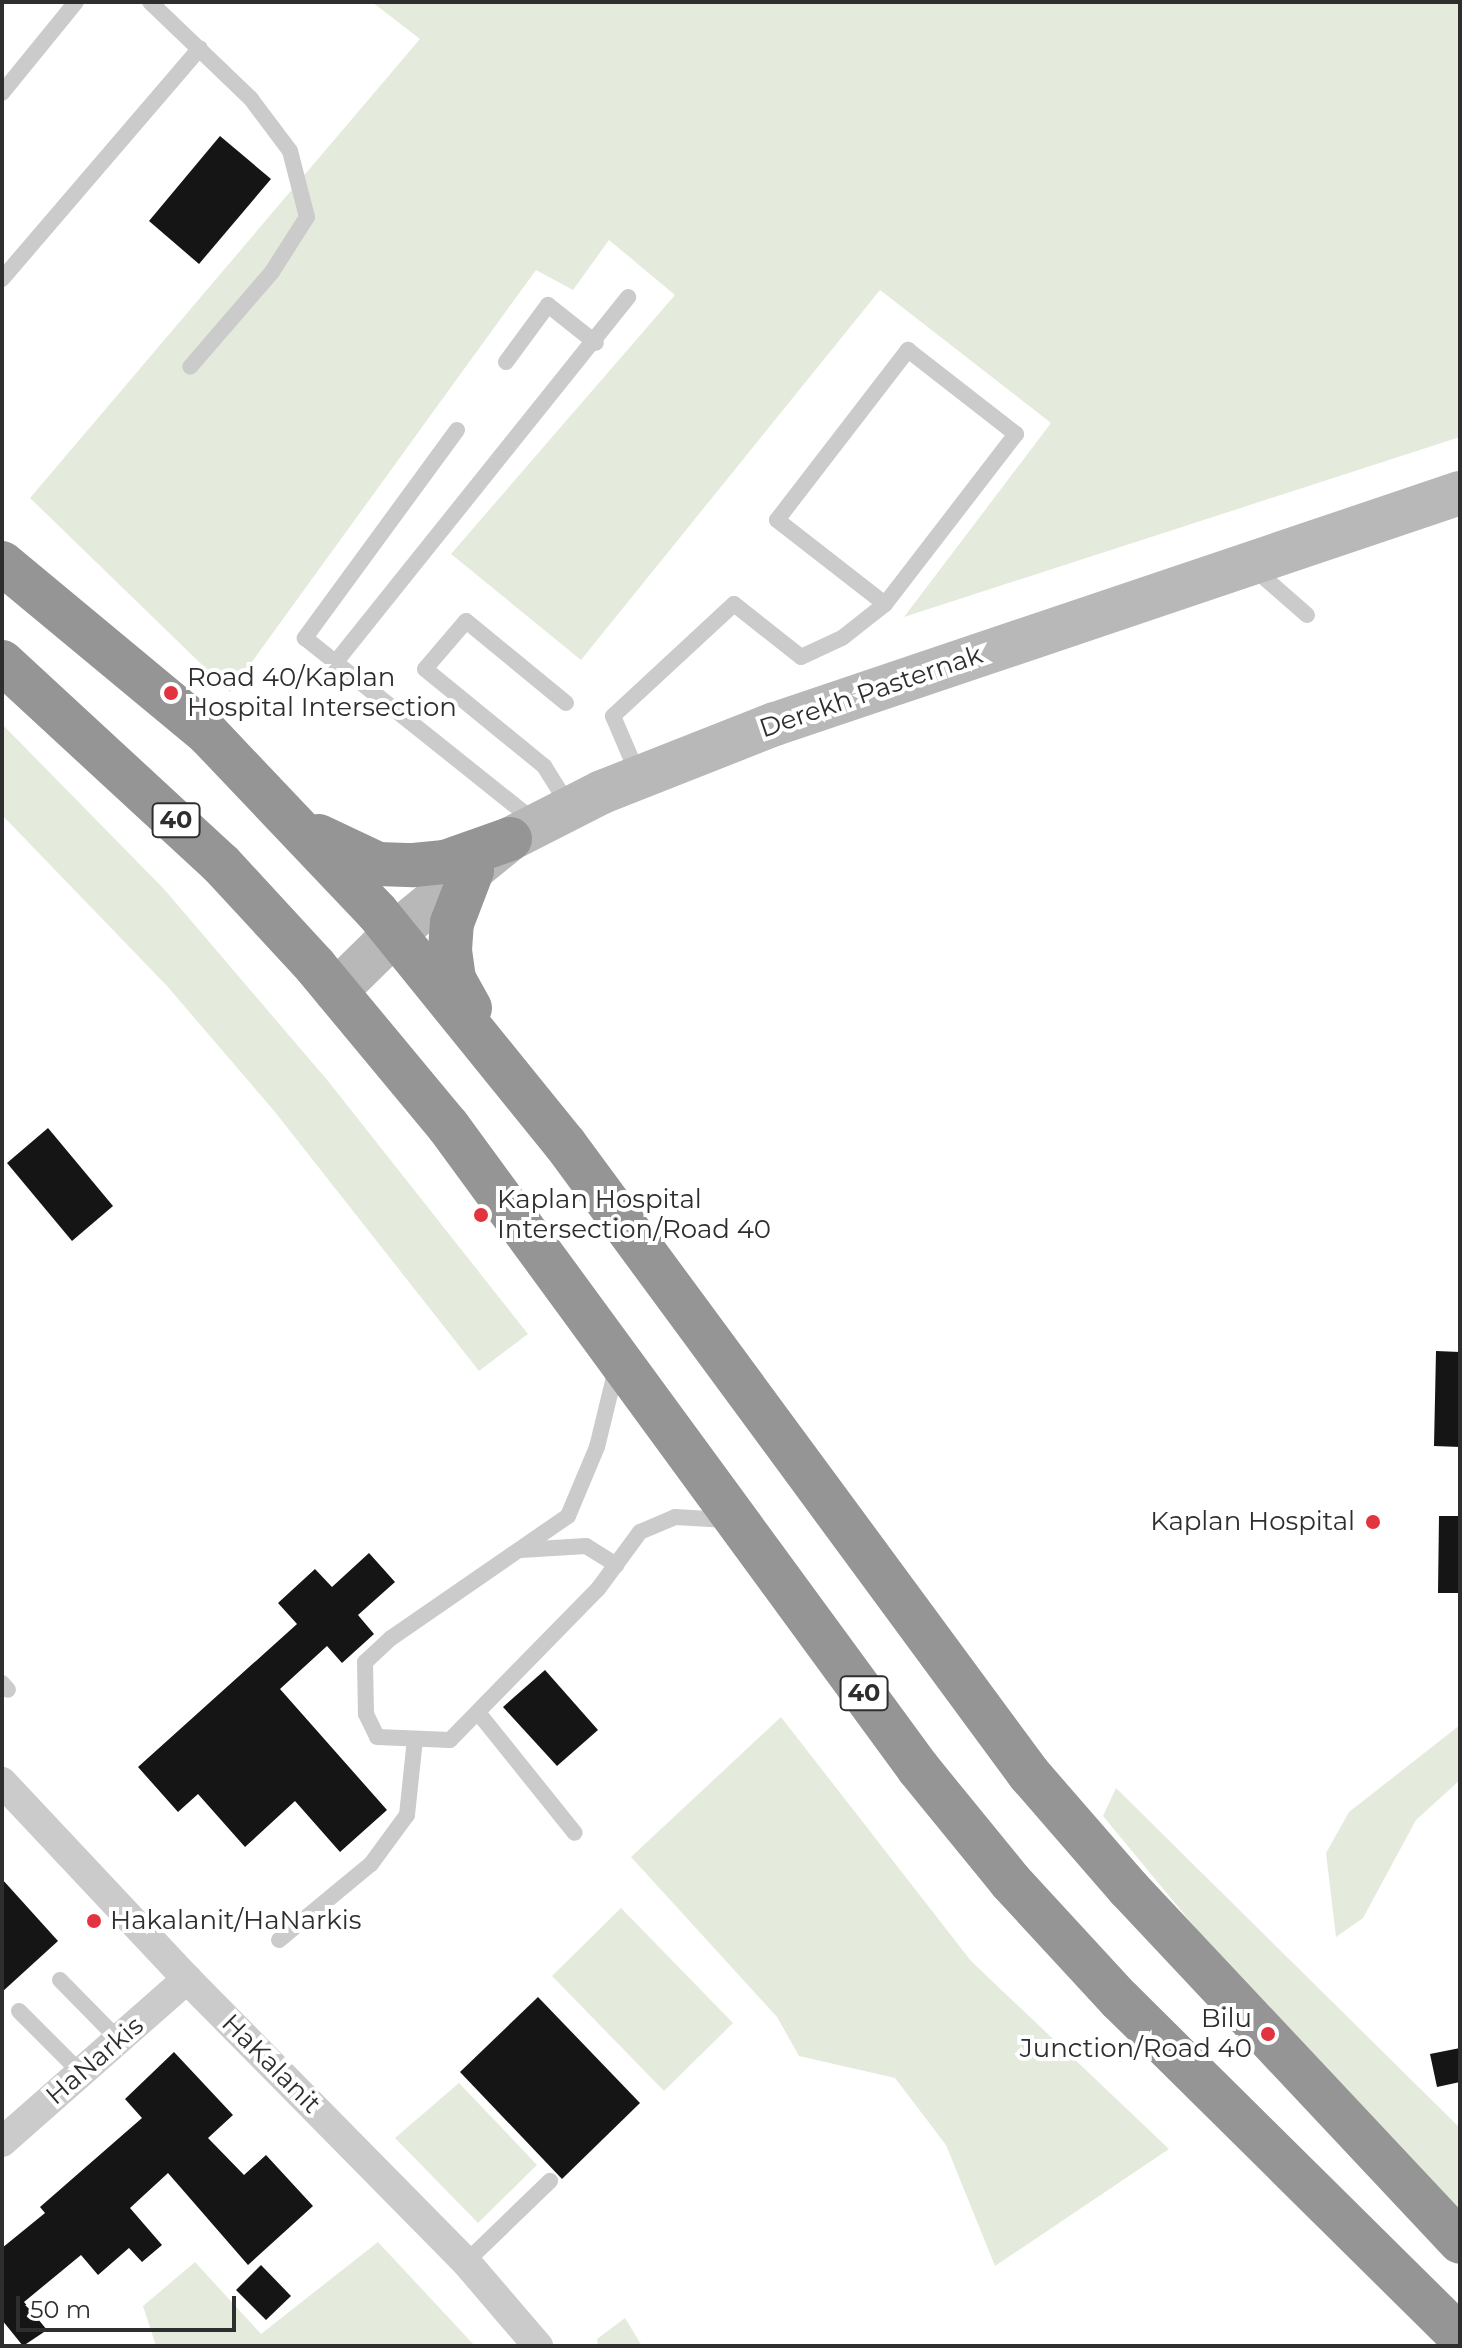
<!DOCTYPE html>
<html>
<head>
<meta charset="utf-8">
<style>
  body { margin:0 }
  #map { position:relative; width:1462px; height:2348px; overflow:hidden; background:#fff; font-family:Montserrat,sans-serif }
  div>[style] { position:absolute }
  .green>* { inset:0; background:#e4ebdc }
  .building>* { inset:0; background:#151515 }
  .lane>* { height:16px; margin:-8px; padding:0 8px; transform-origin:8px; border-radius:8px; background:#cbcbcb }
  .street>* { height:30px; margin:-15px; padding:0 15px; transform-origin:15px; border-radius:15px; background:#cbcbcb }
  .secondary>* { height:44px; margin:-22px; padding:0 22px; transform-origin:22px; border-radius:22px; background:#b8b8b8 }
  .highway>* { height:44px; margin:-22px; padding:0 22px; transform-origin:22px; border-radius:22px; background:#959595 }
  .dots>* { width:22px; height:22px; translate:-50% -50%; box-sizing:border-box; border:4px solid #fff; border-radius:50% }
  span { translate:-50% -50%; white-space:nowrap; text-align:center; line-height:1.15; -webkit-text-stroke:8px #fff; paint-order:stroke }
  .shield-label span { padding:2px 6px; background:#fff; border:2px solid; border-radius:6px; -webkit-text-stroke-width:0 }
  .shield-label { font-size:24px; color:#2e2e2e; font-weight:700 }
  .poi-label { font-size:26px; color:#2e2e2e }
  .left { translate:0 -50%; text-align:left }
  .right { translate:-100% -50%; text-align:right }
  .street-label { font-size:26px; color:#2e2e2e }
  .frame { position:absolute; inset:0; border:4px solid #2e2e2e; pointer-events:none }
  .scale { position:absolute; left:16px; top:2296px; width:220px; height:36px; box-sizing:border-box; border:4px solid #2e2e2e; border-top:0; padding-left:10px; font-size:24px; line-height:28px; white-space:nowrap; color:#2e2e2e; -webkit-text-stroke:6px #fff; paint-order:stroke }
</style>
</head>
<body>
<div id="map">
  <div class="green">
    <div style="clip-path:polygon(372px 2px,1460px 2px,1460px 437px,904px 617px,1051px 423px,880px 290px,581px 660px,451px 554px,675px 295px,609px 240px,573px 290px,536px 270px,230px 692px,30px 498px,420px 39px)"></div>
    <div style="clip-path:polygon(2px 724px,164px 889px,328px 1081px,528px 1334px,479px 1371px,275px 1112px,167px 986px,2px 815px)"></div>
    <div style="clip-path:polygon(781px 1717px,971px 1961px,1169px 2149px,995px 2266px,946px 2145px,895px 2078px,799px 2056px,777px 2017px,631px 1857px)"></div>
    <div style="clip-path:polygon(1460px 1725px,1460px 1780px,1416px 1820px,1363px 1918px,1336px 1937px,1326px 1853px,1349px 1812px)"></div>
    <div style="clip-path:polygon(1116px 1788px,1460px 2128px,1460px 2211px,1264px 2011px,1103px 1816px)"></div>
    <div style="clip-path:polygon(621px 1908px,733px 2023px,664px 2091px,552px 1976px)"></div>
    <div style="clip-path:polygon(459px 2083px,537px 2165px,478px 2223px,395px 2138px)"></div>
    <div style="clip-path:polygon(378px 2242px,475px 2346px,156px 2346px,143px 2306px,195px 2262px,261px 2334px)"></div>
    <div style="clip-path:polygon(625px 2318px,642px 2346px,598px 2346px,597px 2339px)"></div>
  </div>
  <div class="building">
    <div style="clip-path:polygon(220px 136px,271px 179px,199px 264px,149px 221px)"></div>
    <div style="clip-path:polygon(48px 1128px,113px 1206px,72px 1241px,7px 1163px)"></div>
    <div style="clip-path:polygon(1436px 1351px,1460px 1352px,1460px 1447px,1434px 1446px)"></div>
    <div style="clip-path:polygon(1439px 1516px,1460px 1516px,1460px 1593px,1438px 1593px)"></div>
    <div style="clip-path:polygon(369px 1553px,395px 1582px,358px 1615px,374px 1634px,342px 1663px,327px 1646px,280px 1689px,387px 1810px,340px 1852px,295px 1801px,245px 1847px,198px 1794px,178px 1812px,138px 1767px,297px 1624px,278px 1603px,315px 1569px,332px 1587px)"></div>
    <div style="clip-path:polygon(545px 1670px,598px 1730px,557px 1766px,503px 1707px)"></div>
    <div style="clip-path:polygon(2px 1879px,58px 1941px,2px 1992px)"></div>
    <div style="clip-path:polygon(538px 1997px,640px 2103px,562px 2179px,460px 2072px)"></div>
    <div style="clip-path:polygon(1460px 2048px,1460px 2082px,1437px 2087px,1430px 2054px)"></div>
    <div style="clip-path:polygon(174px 2052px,233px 2115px,208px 2138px,244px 2175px,266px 2155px,313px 2206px,248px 2265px,168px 2173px,130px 2208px,162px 2245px,142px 2262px,129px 2248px,98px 2275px,81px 2255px,24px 2302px,47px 2330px,23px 2346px,2px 2320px,2px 2248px,45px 2213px,40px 2207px,142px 2118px,125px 2099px)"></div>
    <div style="clip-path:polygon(261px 2265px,291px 2296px,266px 2320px,236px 2290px)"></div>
  </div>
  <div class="lane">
    <div style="left:150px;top:2px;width:140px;rotate:43.8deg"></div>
    <div style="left:251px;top:99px;width:65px;rotate:53.1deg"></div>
    <div style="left:290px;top:151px;width:68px;rotate:75.6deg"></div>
    <div style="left:307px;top:217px;width:65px;rotate:122.5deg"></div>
    <div style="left:272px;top:272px;width:125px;rotate:130.8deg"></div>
    <div style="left:2px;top:93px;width:117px;rotate:-50.9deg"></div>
    <div style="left:2px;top:279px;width:304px;rotate:-49.4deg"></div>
    <div style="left:908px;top:350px;width:137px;rotate:37.9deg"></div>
    <div style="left:1016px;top:434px;width:215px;rotate:127.6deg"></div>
    <div style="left:885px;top:604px;width:137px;rotate:-142.1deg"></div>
    <div style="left:777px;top:520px;width:215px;rotate:-52.4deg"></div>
    <div style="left:506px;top:362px;width:71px;rotate:-53.6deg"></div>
    <div style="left:548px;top:305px;width:61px;rotate:38.4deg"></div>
    <div style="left:457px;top:430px;width:258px;rotate:126.2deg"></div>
    <div style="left:305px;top:638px;width:297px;rotate:38.6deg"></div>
    <div style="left:1252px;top:567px;width:73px;rotate:41.1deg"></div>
    <div style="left:335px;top:663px;width:469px;rotate:-51.3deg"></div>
    <div style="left:566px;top:703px;width:129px;rotate:-140.6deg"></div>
    <div style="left:466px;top:621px;width:63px;rotate:130.5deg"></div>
    <div style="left:425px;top:669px;width:154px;rotate:39.2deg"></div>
    <div style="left:544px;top:766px;width:47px;rotate:58deg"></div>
    <div style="left:639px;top:777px;width:66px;rotate:-113.1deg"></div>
    <div style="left:613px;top:716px;width:165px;rotate:-42.8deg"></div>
    <div style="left:734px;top:604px;width:85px;rotate:38.3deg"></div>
    <div style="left:801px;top:657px;width:45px;rotate:-24.9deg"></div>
    <div style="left:842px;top:638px;width:55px;rotate:-38.3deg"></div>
    <div style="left:617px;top:1365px;width:84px;rotate:103.7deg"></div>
    <div style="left:597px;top:1447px;width:75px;rotate:112.8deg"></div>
    <div style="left:568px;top:1516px;width:215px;rotate:145.4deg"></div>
    <div style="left:391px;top:1638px;width:35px;rotate:137deg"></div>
    <div style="left:365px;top:1662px;width:52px;rotate:88.9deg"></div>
    <div style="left:366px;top:1714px;width:25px;rotate:64deg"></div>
    <div style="left:377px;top:1737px;width:73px;rotate:2.4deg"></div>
    <div style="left:450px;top:1740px;width:211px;rotate:-45.6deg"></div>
    <div style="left:598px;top:1589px;width:71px;rotate:-53.6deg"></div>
    <div style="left:640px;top:1532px;width:38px;rotate:-23deg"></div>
    <div style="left:675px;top:1517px;width:52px;rotate:3.3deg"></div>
    <div style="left:521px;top:1550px;width:65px;rotate:-3.5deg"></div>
    <div style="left:586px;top:1546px;width:36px;rotate:32deg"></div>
    <div style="left:2px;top:1683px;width:9px;rotate:49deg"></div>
    <div style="left:480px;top:1715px;width:151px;rotate:51.2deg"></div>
    <div style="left:279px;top:1940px;width:119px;rotate:-39.6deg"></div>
    <div style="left:371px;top:1864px;width:61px;rotate:-53.7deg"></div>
    <div style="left:407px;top:1815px;width:76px;rotate:-84deg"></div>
    <div style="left:60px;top:1980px;width:84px;rotate:45.5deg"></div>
    <div style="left:19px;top:2011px;width:88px;rotate:45deg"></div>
    <div style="left:466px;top:2262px;width:117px;rotate:-44deg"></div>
  </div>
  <div class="street">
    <div style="left:2px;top:1782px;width:270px;rotate:46.8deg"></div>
    <div style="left:187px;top:1979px;width:397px;rotate:45.4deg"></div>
    <div style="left:466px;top:2262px;width:111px;rotate:49.4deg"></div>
    <div style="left:2px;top:2142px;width:247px;rotate:-41.4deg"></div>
  </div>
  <div class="secondary">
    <div style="left:336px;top:991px;width:83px;rotate:-44.5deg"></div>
    <div style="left:395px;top:933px;width:149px;rotate:-39.3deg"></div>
    <div style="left:510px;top:839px;width:103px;rotate:-27.1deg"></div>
    <div style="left:602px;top:792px;width:186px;rotate:-21.5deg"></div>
    <div style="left:775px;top:724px;width:723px;rotate:-18.64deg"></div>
  </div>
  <div class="highway">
    <div style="left:2px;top:563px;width:266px;rotate:39.7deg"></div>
    <div style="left:207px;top:733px;width:247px;rotate:46.5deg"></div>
    <div style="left:377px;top:912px;width:299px;rotate:51deg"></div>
    <div style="left:565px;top:1144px;width:782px;rotate:53.63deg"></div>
    <div style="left:1029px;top:1774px;width:152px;rotate:49deg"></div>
    <div style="left:1129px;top:1889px;width:484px;rotate:46.8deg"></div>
    <div style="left:2px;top:662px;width:298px;rotate:42.7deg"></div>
    <div style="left:221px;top:864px;width:139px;rotate:47.3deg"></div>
    <div style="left:315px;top:966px;width:208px;rotate:50.3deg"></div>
    <div style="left:448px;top:1126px;width:796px;rotate:53.79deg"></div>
    <div style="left:918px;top:1768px;width:146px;rotate:50.8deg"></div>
    <div style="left:1010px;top:1881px;width:162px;rotate:47.3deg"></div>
    <div style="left:1120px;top:2000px;width:478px;rotate:44.7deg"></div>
    <div style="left:319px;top:836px;width:65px;rotate:25.4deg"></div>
    <div style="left:378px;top:864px;width:36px;rotate:2deg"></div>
    <div style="left:414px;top:865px;width:31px;rotate:-6deg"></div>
    <div style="left:445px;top:862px;width:69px;rotate:-19.5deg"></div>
    <div style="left:470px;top:1008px;width:33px;rotate:-119deg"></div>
    <div style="left:454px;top:979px;width:29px;rotate:-98deg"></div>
    <div style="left:450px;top:950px;width:27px;rotate:-86deg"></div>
    <div style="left:452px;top:923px;width:56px;rotate:-69deg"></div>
  </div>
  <div class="dots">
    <div style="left:171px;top:693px;background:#e3333f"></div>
    <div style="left:481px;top:1215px;background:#e3333f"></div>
    <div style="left:1373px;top:1522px;background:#e3333f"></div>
    <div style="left:94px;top:1921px;background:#e3333f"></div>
    <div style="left:1268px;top:2034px;background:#e3333f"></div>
  </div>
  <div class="shield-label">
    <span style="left:176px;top:820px">40</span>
    <span style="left:864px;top:1693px">40</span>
  </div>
  <div class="poi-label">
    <span class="left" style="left:187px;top:693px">Road 40/Kaplan<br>Hospital Intersection</span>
    <span class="left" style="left:497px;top:1215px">Kaplan Hospital<br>Intersection/Road 40</span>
    <span class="right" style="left:1355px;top:1522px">Kaplan Hospital</span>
    <span class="left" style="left:110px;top:1921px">Hakalanit/HaNarkis</span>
    <span class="right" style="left:1252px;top:2034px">Bilu<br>Junction/Road 40</span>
  </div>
  <div class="street-label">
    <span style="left:871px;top:692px;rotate:-19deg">Derekh Pasternak</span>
    <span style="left:95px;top:2061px;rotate:-41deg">HaNarkis</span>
    <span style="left:271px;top:2064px;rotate:45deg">HaKalanit</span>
  </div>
  <div class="frame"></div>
  <div class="scale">50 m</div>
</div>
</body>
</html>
